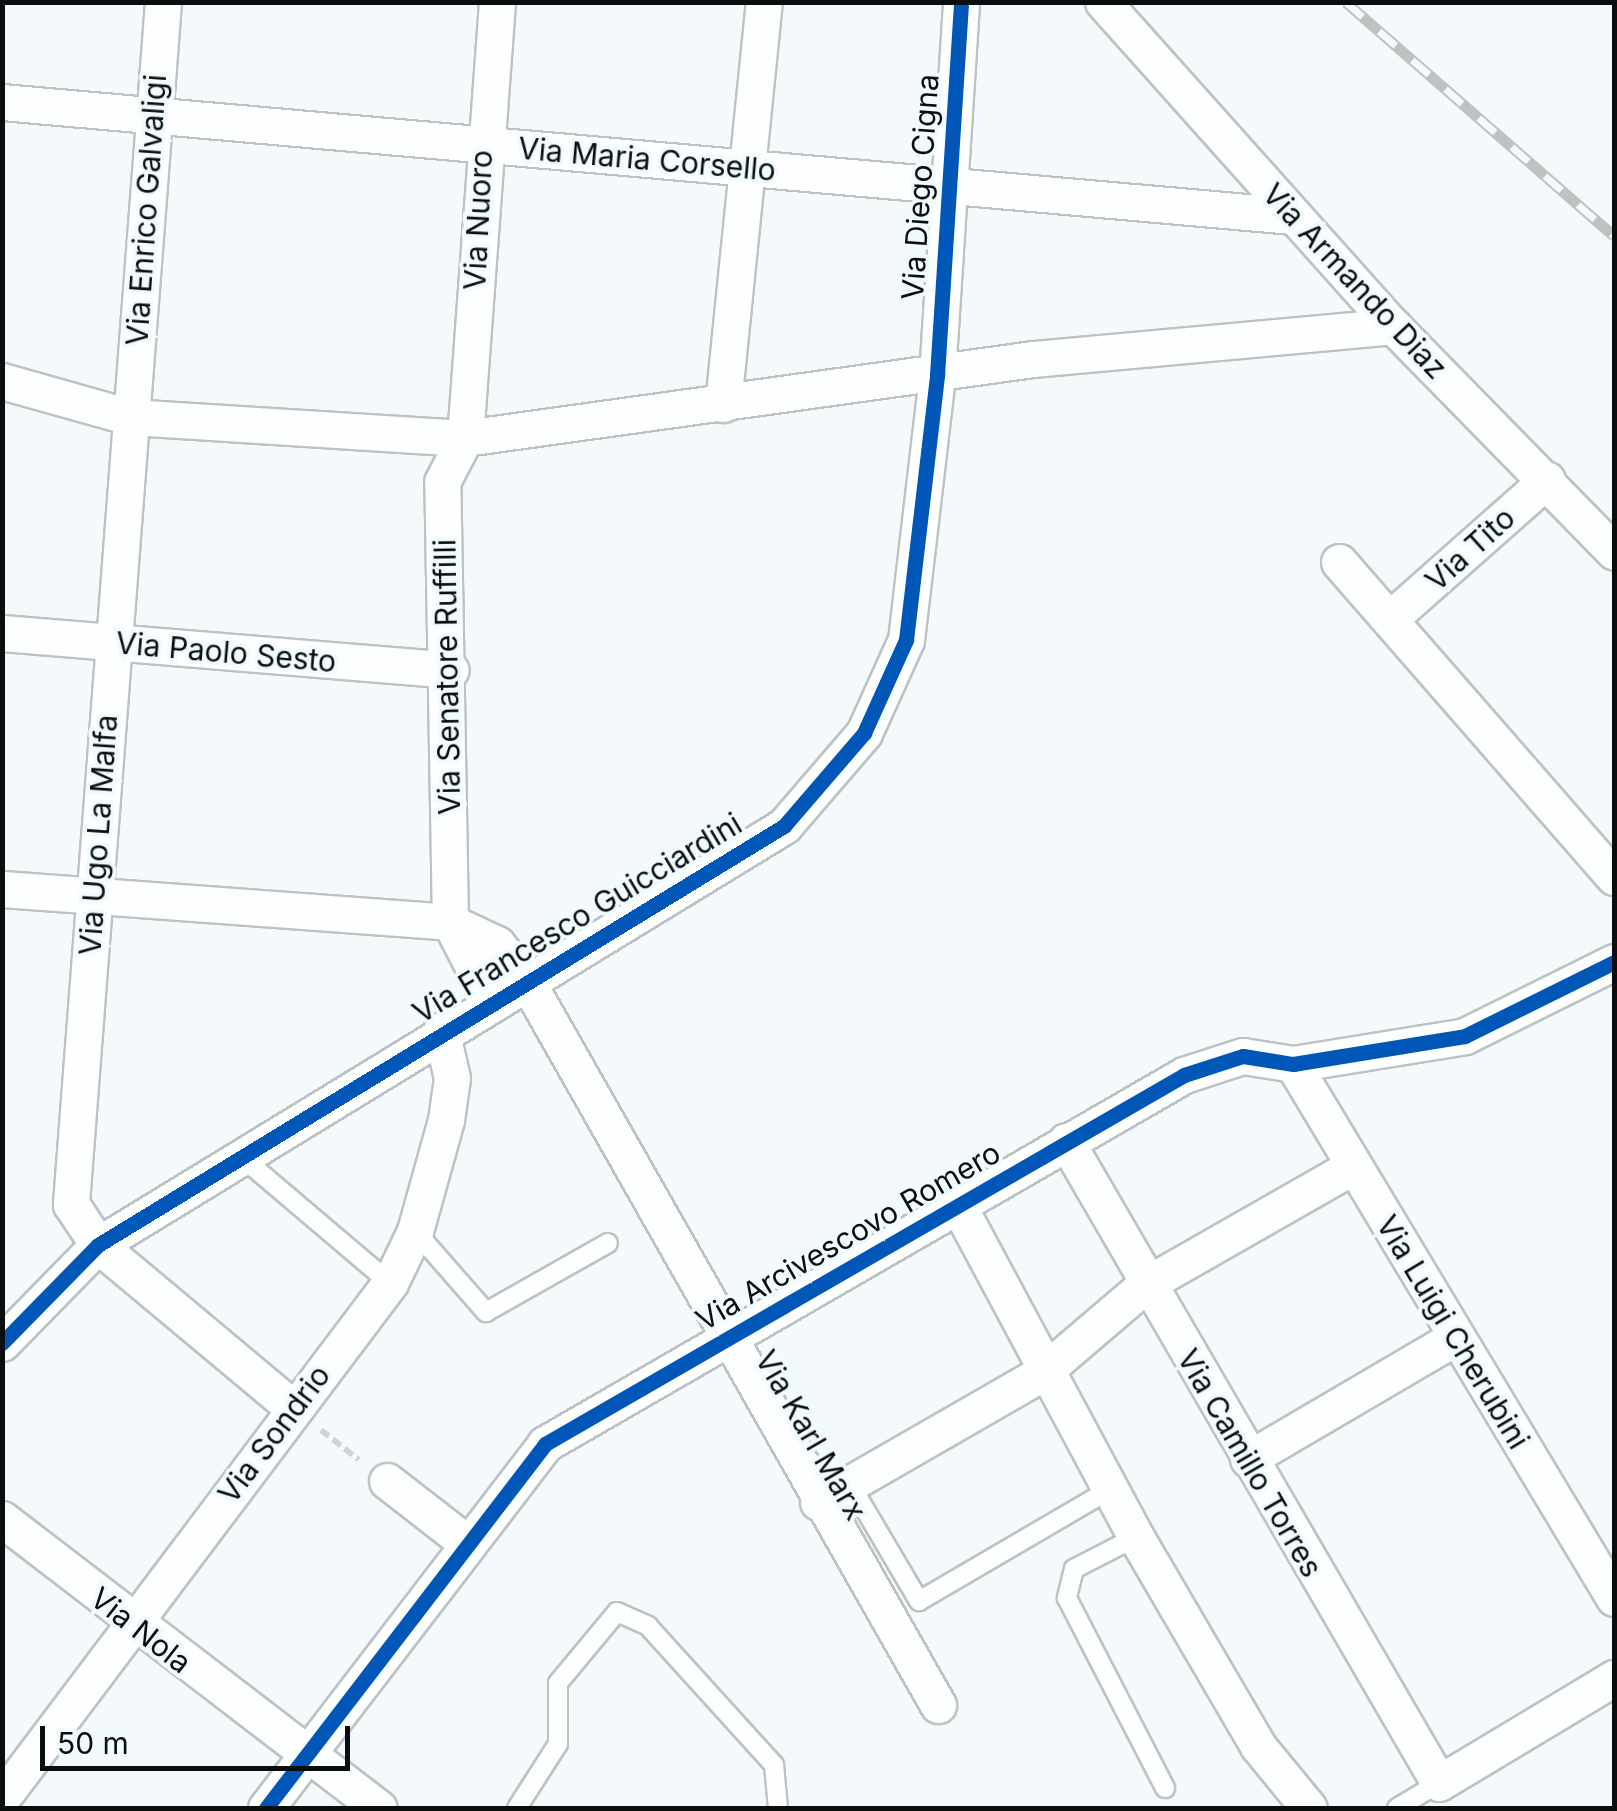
<!DOCTYPE html>
<html>
<head>
<meta charset="utf-8">
<style>
  body { margin:0 }
  #map { position:relative; width:1617px; height:1811px; overflow:hidden; background:#f4fafb; font-family:Inter,sans-serif }
  div>[style] { position:absolute }
  .path>* { height:6px; margin-top:-3px; transform-origin:0; background:repeating-linear-gradient(90deg,#d1d3d3 0 10px,transparent 0 15px) }
  .roads { filter:drop-shadow(2px 0 #bec2c3) drop-shadow(-2px 0 #bec2c3) drop-shadow(0 2px #bec2c3) drop-shadow(0 -2px #bec2c3) }
  .service>* { height:18px; margin:-9px; padding:0 9px; transform-origin:9px; border-radius:9px; background:#fdfefe }
  .minor>* { height:35px; margin:-17.5px; padding:0 17.5px; transform-origin:17.5px; border-radius:17.5px; background:#fdfefe }
  .rail>* { height:11px; margin-top:-5.5px; transform-origin:0; background:repeating-linear-gradient(90deg,#f1fbfe 0 22px,#c0c2c2 0 44px); box-sizing:border-box; border-block:2px solid #c0c2c2 }
  .cycleway>* { height:15px; margin:-7.5px; padding:0 7.5px; transform-origin:7.5px; border-radius:7.5px; background:#0057b8 }
  span { translate:-50% -50%; white-space:nowrap; text-align:center; line-height:1.15; -webkit-text-stroke:8px #f1fbfe; paint-order:stroke }
  .street-label { font-size:30px; color:#0a0e0f }
  .frame { position:absolute; inset:0; border:5px solid #0a0e0f; pointer-events:none }
  .scale { position:absolute; left:40px; top:1726px; width:310px; height:45px; box-sizing:border-box; border:5px solid #0a0e0f; border-top:0; padding-left:12px; font-size:30px; line-height:35px; white-space:nowrap; color:#0a0e0f; -webkit-text-stroke:8px #f1fbfe; paint-order:stroke }
</style>
</head>
<body>
<div id="map">
  <div class="path">
    <div style="left:321px;top:1430px;width:48px;rotate:38.3deg"></div>
  </div>
  <div class="roads">
    <div class="service">
      <div style="left:239px;top:1155px;width:198px;rotate:40.3deg"></div>
      <div style="left:415px;top:1231px;width:108px;rotate:48.8deg"></div>
      <div style="left:486px;top:1312px;width:140px;rotate:-29.5deg"></div>
      <div style="left:850px;top:1484px;width:136px;rotate:59.5deg"></div>
      <div style="left:919px;top:1601px;width:220px;rotate:-30.3deg"></div>
      <div style="left:1136px;top:1537px;width:70px;rotate:152.7deg"></div>
      <div style="left:1074px;top:1569px;width:30px;rotate:104deg"></div>
      <div style="left:1067px;top:1598px;width:214px;rotate:62.7deg"></div>
      <div style="left:517px;top:1808px;width:76px;rotate:-57.4deg"></div>
      <div style="left:558px;top:1744px;width:61px;rotate:-90deg"></div>
      <div style="left:558px;top:1683px;width:92px;rotate:-50.3deg"></div>
      <div style="left:617px;top:1612px;width:34px;rotate:24deg"></div>
      <div style="left:648px;top:1626px;width:188px;rotate:47.8deg"></div>
      <div style="left:774px;top:1765px;width:43px;rotate:84.7deg"></div>
      <div style="left:1397px;top:1808px;width:49px;rotate:-30.8deg"></div>
    </div>
    <div class="minor">
      <div style="left:163px;top:2px;width:1206px;rotate:94.38deg"></div>
      <div style="left:71px;top:1204px;width:49px;rotate:56.6deg"></div>
      <div style="left:98px;top:1245px;width:254px;rotate:39.9deg"></div>
      <div style="left:1103px;top:2px;width:435px;rotate:48.2deg"></div>
      <div style="left:1393px;top:326px;width:316px;rotate:45.6deg"></div>
      <div style="left:2px;top:102px;width:1295px;rotate:5.05deg"></div>
      <div style="left:2px;top:381px;width:133px;rotate:15.7deg"></div>
      <div style="left:130px;top:417px;width:336px;rotate:3.6deg"></div>
      <div style="left:465px;top:438px;width:573px;rotate:-7.92deg"></div>
      <div style="left:1033px;top:359px;width:362px;rotate:-5.2deg"></div>
      <div style="left:723px;top:404px;width:404px;rotate:-84.2deg"></div>
      <div style="left:1339px;top:562px;width:418px;rotate:48.9deg"></div>
      <div style="left:1392px;top:617px;width:207px;rotate:-41.5deg"></div>
      <div style="left:2px;top:633px;width:450px;rotate:4.7deg"></div>
      <div style="left:2px;top:889px;width:449px;rotate:4.2deg"></div>
      <div style="left:450px;top:922px;width:52px;rotate:25.1deg"></div>
      <div style="left:497px;top:944px;width:46px;rotate:51.1deg"></div>
      <div style="left:526px;top:980px;width:834px;rotate:60.39deg"></div>
      <div style="left:491px;top:1002px;width:90px;rotate:-117.1deg"></div>
      <div style="left:450px;top:922px;width:440px;rotate:-91deg"></div>
      <div style="left:442px;top:482px;width:50px;rotate:-62.4deg"></div>
      <div style="left:465px;top:438px;width:437px;rotate:-85.8deg"></div>
      <div style="left:1293px;top:1064px;width:623px;rotate:58.99deg"></div>
      <div style="left:1066px;top:1141px;width:742px;rotate:59.84deg"></div>
      <div style="left:1439px;top:1783px;width:204px;rotate:-31deg"></div>
      <div style="left:959px;top:1207px;width:374px;rotate:61.8deg"></div>
      <div style="left:1136px;top:1537px;width:242px;rotate:59.7deg"></div>
      <div style="left:1258px;top:1746px;width:80px;rotate:50.6deg"></div>
      <div style="left:2px;top:1343px;width:137px;rotate:-45.6deg"></div>
      <div style="left:98px;top:1245px;width:804px;rotate:-31.42deg"></div>
      <div style="left:784px;top:826px;width:123px;rotate:-49.3deg"></div>
      <div style="left:864px;top:733px;width:102px;rotate:-65.7deg"></div>
      <div style="left:906px;top:640px;width:267px;rotate:-83.3deg"></div>
      <div style="left:937px;top:375px;width:374px;rotate:-86.3deg"></div>
      <div style="left:1248px;top:1459px;width:241px;rotate:-30.4deg"></div>
      <div style="left:387px;top:1481px;width:96px;rotate:37.8deg"></div>
      <div style="left:818px;top:1502px;width:258px;rotate:-29.9deg"></div>
      <div style="left:1042px;top:1373px;width:135px;rotate:-40.5deg"></div>
      <div style="left:1145px;top:1285px;width:238px;rotate:-29.7deg"></div>
      <div style="left:2px;top:1519px;width:475px;rotate:37.5deg"></div>
      <div style="left:2px;top:1798px;width:645px;rotate:-53.01deg"></div>
      <div style="left:390px;top:1283px;width:58px;rotate:-64.3deg"></div>
      <div style="left:415px;top:1231px;width:115px;rotate:-74.4deg"></div>
      <div style="left:446px;top:1120px;width:42px;rotate:-81.9deg"></div>
      <div style="left:452px;top:1078px;width:49px;rotate:-102.9deg"></div>
      <div style="left:266px;top:1808px;width:459px;rotate:-52.5deg"></div>
      <div style="left:545px;top:1444px;width:738px;rotate:-30deg"></div>
      <div style="left:1184px;top:1075px;width:62px;rotate:-17.9deg"></div>
      <div style="left:1243px;top:1056px;width:51px;rotate:9.1deg"></div>
      <div style="left:1293px;top:1064px;width:174px;rotate:-9.2deg"></div>
      <div style="left:1465px;top:1036px;width:166px;rotate:-26.4deg"></div>
    </div>
  </div>
  <div class="rail">
    <div style="left:1346px;top:2px;width:356px;rotate:41.1deg"></div>
  </div>
  <div class="cycleway">
    <div style="left:2px;top:1343px;width:137px;rotate:-45.6deg"></div>
    <div style="left:98px;top:1245px;width:804px;rotate:-31.42deg"></div>
    <div style="left:784px;top:826px;width:123px;rotate:-49.3deg"></div>
    <div style="left:864px;top:733px;width:102px;rotate:-65.7deg"></div>
    <div style="left:906px;top:640px;width:267px;rotate:-83.3deg"></div>
    <div style="left:937px;top:375px;width:374px;rotate:-86.3deg"></div>
    <div style="left:266px;top:1808px;width:459px;rotate:-52.5deg"></div>
    <div style="left:545px;top:1444px;width:738px;rotate:-30deg"></div>
    <div style="left:1184px;top:1075px;width:62px;rotate:-17.9deg"></div>
    <div style="left:1243px;top:1056px;width:51px;rotate:9.1deg"></div>
    <div style="left:1293px;top:1064px;width:174px;rotate:-9.2deg"></div>
    <div style="left:1465px;top:1036px;width:166px;rotate:-26.4deg"></div>
  </div>
  <div class="street-label">
    <span style="left:647px;top:159px;rotate:5deg">Via Maria Corsello</span>
    <span style="left:920px;top:187px;rotate:-86deg">Via Diego Cigna</span>
    <span style="left:146px;top:210px;rotate:-86deg">Via Enrico Galvaligi</span>
    <span style="left:478px;top:220px;rotate:-87deg">Via Nuoro</span>
    <span style="left:1355px;top:281px;rotate:47deg">Via Armando Diaz</span>
    <span style="left:1470px;top:549px;rotate:-42deg">Via Tito</span>
    <span style="left:226px;top:652px;rotate:5deg">Via Paolo Sesto</span>
    <span style="left:447px;top:677px;rotate:-91deg">Via Senatore Ruffilli</span>
    <span style="left:98px;top:835px;rotate:-86deg">Via Ugo La Malfa</span>
    <span style="left:577px;top:918px;rotate:-31deg">Via Francesco Guicciardini</span>
    <span style="left:848px;top:1236px;rotate:-30deg">Via Arcivescovo Romero</span>
    <span style="left:1453px;top:1332px;rotate:59deg">Via Luigi Cherubini</span>
    <span style="left:274px;top:1434px;rotate:-53deg">Via Sondrio</span>
    <span style="left:811px;top:1435px;rotate:60deg">Via Karl Marx</span>
    <span style="left:1250px;top:1463px;rotate:60deg">Via Camillo Torres</span>
    <span style="left:141px;top:1630px;rotate:38deg">Via Nola</span>
  </div>
  <div class="frame"></div>
  <div class="scale">50 m</div>
</div>
</body>
</html>
